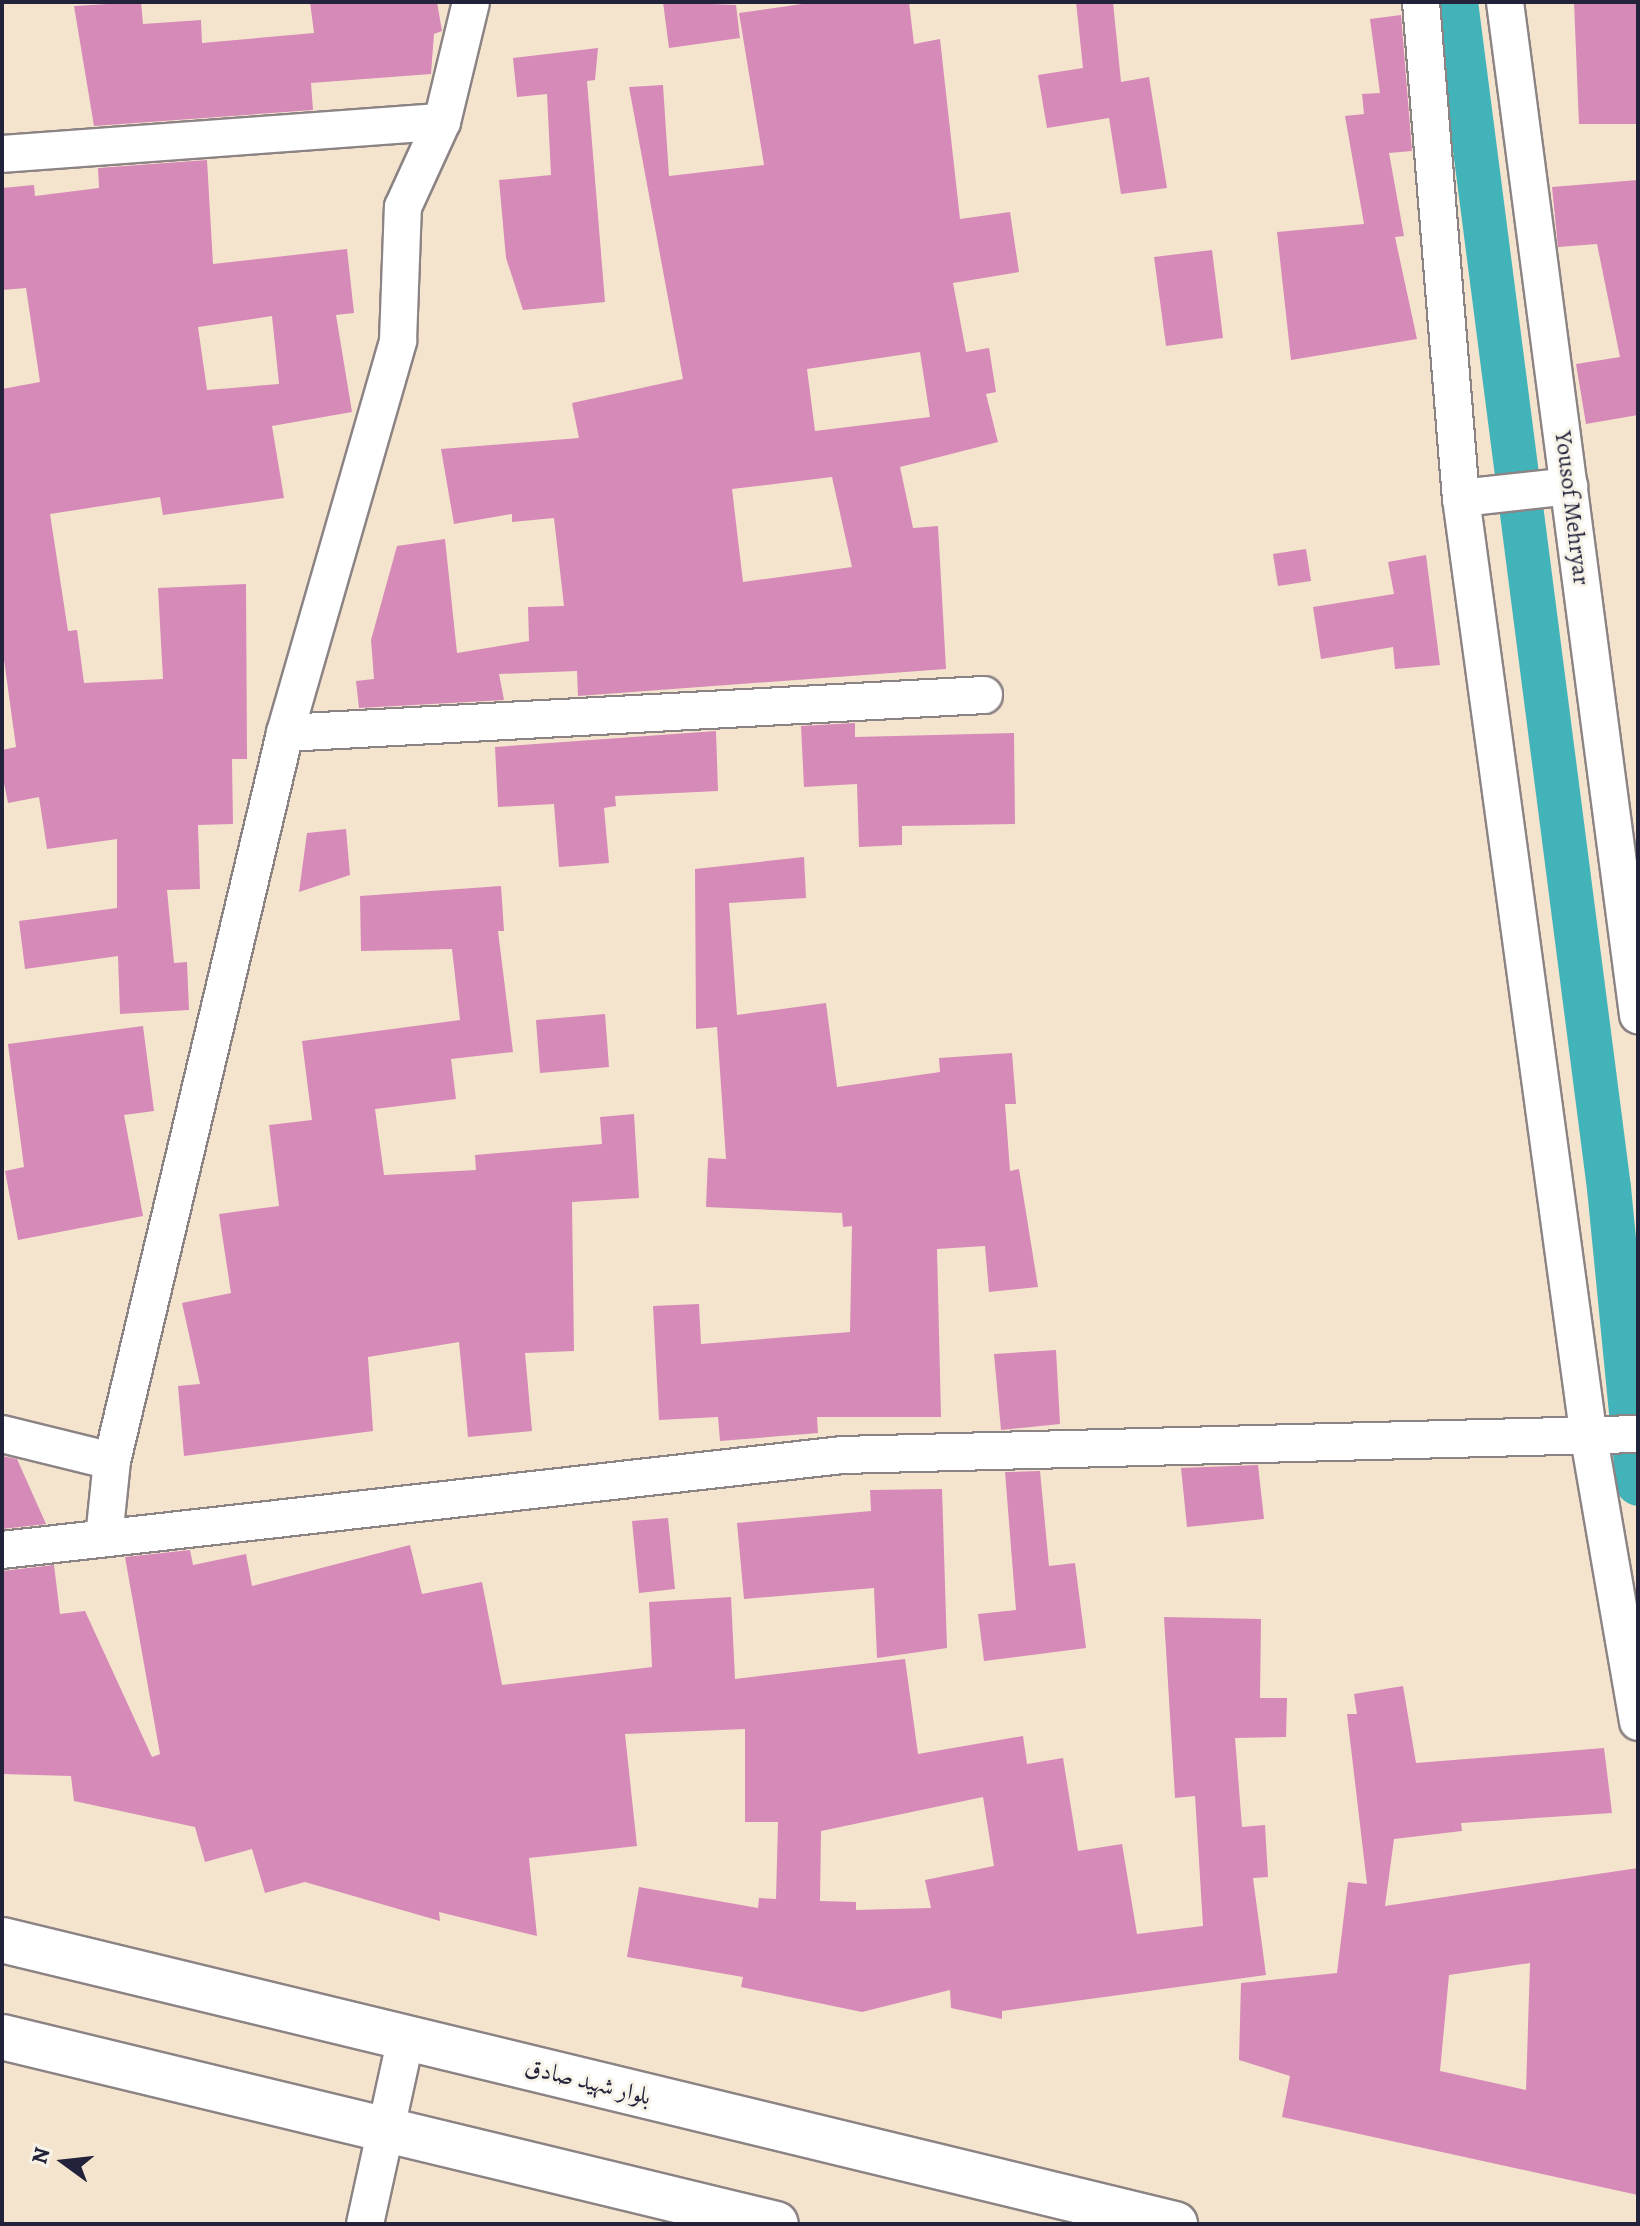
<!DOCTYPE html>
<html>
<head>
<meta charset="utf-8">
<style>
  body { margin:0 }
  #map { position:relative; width:1640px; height:2226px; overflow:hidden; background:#f5e4cd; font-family:Alegreya,Amiri,serif }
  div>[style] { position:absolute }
  .canal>* { height:44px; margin:-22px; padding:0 22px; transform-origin:22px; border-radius:22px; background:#43b3ba }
  .building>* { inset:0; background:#d58ab8 }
  .roads { filter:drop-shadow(2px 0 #8c8384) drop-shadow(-2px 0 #8c8384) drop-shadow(0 2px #8c8384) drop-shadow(0 -2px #8c8384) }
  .minor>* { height:36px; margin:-18px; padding:0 18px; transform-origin:18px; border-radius:18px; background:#fff }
  .secondary>* { height:44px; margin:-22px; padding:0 22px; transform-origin:22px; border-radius:22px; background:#fff }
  span { translate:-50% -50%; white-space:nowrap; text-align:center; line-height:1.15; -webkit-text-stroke:6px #f7f3e8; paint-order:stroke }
  .street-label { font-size:24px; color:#22223b }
  .frame { position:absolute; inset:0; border:4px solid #22223b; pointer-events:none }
  .north { position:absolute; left:24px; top:2122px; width:80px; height:80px; -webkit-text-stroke:6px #f7f3e8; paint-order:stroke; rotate:285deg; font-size:22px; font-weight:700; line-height:32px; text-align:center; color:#22223b }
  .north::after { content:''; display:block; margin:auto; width:28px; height:36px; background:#22223b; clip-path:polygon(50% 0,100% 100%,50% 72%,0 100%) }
</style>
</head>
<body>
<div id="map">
  <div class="canal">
    <div style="left:1456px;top:2px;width:1196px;rotate:82.65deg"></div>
    <div style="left:1609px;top:1188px;width:297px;rotate:84.4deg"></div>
  </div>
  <div class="building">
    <div style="clip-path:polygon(141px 2px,143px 24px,201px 20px,202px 43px,314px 33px,310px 2px,437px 2px,442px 31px,434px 34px,431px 74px,311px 83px,313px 110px,94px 126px,74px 6px)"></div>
    <div style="clip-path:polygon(663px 2px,736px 5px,740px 38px,669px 48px)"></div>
    <div style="clip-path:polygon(evenodd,816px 2px,909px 2px,914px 44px,940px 39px,960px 219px,1010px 212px,1019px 272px,953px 283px,966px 352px,989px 348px,996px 392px,986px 394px,998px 442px,900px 467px,913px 528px,938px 526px,946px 669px,578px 696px,577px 671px,499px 674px,504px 700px,359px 708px,356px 681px,374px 679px,371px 640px,397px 546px,445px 539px,457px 653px,529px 641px,528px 607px,564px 606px,554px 518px,512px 522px,512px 514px,454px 524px,441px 449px,579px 438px,572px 403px,683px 379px,629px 87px,663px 85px,669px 176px,764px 165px,739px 13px,816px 2px,920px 352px,930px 417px,815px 431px,807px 369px,920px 352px,816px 2px,832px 477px,852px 567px,743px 582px,732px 489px,832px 477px)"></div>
    <div style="clip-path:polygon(1076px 2px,1113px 2px,1121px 82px,1149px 77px,1167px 188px,1121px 194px,1109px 118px,1047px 128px,1038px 75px,1083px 68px)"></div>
    <div style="clip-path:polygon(1574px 2px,1638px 2px,1638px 124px,1579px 124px)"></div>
    <div style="clip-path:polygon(1401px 15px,1412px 151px,1389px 153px,1404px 236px,1395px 237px,1417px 339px,1291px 360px,1277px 232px,1364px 224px,1345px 116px,1364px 114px,1362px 94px,1380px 93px,1370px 19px)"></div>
    <div style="clip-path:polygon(598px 48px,595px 80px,587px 81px,605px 302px,523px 310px,506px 258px,499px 180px,551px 175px,547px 94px,517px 97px,513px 58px)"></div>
    <div style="clip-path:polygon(evenodd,207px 160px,213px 264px,347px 249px,354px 313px,336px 315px,352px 412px,272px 426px,284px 498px,163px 515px,160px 497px,50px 514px,68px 631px,77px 630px,84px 683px,163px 679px,158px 588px,246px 584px,247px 759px,232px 759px,233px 824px,198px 825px,200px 889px,167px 890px,174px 963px,187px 962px,189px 1010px,120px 1014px,118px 956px,25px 969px,19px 921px,117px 908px,117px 839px,47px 849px,39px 797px,8px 803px,2px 773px,2px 750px,16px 747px,2px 645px,2px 389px,40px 382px,26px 288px,2px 290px,2px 188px,34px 185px,35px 196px,99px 188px,98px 168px,207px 160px,272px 316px,279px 384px,207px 390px,198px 327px,272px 316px)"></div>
    <div style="clip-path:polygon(1638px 180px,1638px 415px,1586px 424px,1576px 364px,1620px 357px,1597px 244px,1558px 247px,1552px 187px)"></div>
    <div style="clip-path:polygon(1212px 250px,1223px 338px,1166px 346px,1154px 257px)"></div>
    <div style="clip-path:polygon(1306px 549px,1311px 581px,1278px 586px,1273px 554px)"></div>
    <div style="clip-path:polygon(1426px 555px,1440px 665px,1395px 669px,1393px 647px,1321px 659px,1313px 607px,1394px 594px,1388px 562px)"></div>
    <div style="clip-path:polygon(855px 723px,855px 737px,1014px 733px,1015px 824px,902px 826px,902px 845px,859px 847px,857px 784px,804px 787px,801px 726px)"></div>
    <div style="clip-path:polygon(716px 731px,718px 791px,615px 796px,616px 806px,604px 808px,609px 863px,559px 867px,554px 804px,498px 807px,495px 747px)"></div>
    <div style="clip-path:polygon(346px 829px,350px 875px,299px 892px,307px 833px)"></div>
    <div style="clip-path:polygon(804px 857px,806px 898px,729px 903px,737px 1015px,826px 1003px,837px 1087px,940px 1072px,939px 1058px,1012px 1053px,1016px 1104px,1005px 1104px,1010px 1171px,1019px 1169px,1038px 1287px,989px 1292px,985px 1246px,937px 1249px,941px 1417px,817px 1417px,818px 1433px,720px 1441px,718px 1417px,659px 1420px,653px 1306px,699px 1304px,701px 1344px,850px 1332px,852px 1226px,843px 1227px,842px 1213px,706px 1207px,708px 1158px,726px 1159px,717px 1027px,696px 1029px,695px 869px)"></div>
    <div style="clip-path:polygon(501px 886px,504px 931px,498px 931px,513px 1052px,451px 1059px,456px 1099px,375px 1109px,384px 1175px,476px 1170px,475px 1155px,602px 1144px,600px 1117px,634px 1114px,639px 1198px,572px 1202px,574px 1351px,525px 1353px,532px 1431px,468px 1437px,459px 1342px,368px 1357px,373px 1431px,184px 1456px,178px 1386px,200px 1384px,182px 1303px,231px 1293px,219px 1214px,279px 1206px,269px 1125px,312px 1120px,302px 1041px,460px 1020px,452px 949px,361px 951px,360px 896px)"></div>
    <div style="clip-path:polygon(605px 1014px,609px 1067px,540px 1073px,536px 1020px)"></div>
    <div style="clip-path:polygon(143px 1026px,154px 1111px,124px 1115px,143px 1216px,18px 1240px,5px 1171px,24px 1167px,8px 1044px)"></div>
    <div style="clip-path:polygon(1056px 1350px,1060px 1424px,1001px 1430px,994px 1354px)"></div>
    <div style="clip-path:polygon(2px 1456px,17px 1459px,46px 1524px,2px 1529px)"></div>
    <div style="clip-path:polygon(1258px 1465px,1264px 1519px,1187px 1527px,1181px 1468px)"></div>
    <div style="clip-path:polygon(1040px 1471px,1049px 1566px,1075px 1563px,1086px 1648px,984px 1661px,978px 1614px,1016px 1610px,1005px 1472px)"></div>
    <div style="clip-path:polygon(942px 1489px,947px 1648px,877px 1658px,874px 1588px,744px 1599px,737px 1523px,871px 1511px,870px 1490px)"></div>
    <div style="clip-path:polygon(668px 1518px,675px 1589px,639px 1593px,632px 1521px)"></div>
    <div style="clip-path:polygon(evenodd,410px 1545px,422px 1594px,482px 1582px,502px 1685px,652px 1667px,649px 1602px,731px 1597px,735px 1679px,905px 1659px,918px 1754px,1023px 1736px,1027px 1764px,1063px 1758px,1078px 1851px,1122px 1844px,1137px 1934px,1203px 1926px,1195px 1796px,1175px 1798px,1164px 1617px,1261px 1619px,1260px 1698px,1287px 1698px,1286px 1737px,1235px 1738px,1242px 1827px,1265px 1825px,1268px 1877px,1253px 1878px,1266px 1975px,1002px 2011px,1002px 2019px,951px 2008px,950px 1990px,862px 2012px,741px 1987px,743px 1977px,627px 1957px,639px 1887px,758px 1908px,759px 1898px,776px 1899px,778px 1822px,745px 1822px,745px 1729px,625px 1734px,637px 1846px,529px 1858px,537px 1936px,439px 1912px,440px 1921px,305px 1882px,265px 1893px,252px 1849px,205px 1862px,195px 1827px,74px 1801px,71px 1776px,2px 1774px,2px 1571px,54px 1565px,60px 1614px,85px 1611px,152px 1757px,160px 1754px,125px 1557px,190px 1550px,193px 1565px,246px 1554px,252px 1586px,410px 1545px,983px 1797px,994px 1866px,925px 1880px,931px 1908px,856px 1910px,856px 1902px,820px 1901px,821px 1831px,983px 1797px)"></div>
    <div style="clip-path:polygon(evenodd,1403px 1686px,1416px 1763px,1604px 1748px,1612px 1813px,1461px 1823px,1462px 1831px,1394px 1839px,1385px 1906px,1638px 1868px,1638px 2195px,1282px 2117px,1290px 2076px,1239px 2060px,1241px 1983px,1337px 1973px,1348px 1882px,1367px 1884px,1347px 1714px,1357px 1714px,1354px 1694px,1403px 1686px,1530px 1963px,1526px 2090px,1440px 2071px,1449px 1975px,1530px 1963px)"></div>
  </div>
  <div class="roads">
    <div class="minor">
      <div style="left:1421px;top:2px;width:498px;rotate:85.4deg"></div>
      <div style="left:1461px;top:498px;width:949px;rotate:82.25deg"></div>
      <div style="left:1589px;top:1438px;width:288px;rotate:80.2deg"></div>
      <div style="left:1505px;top:2px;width:1022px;rotate:82.52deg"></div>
      <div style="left:2px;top:154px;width:441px;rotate:-4.2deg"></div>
      <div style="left:1461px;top:498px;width:109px;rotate:-6.3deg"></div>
      <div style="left:285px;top:733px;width:700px;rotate:-3.11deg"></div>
      <div style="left:2px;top:1434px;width:113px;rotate:13.8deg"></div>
      <div style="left:104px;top:1538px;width:77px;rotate:-84.1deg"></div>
      <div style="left:112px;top:1461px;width:748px;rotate:-76.63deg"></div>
      <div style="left:285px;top:733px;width:408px;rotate:-73.9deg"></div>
      <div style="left:398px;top:341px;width:134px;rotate:-87.9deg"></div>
      <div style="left:403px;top:207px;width:94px;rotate:-65.4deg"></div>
      <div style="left:442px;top:122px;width:123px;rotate:-76.4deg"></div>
      <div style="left:2px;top:1550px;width:845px;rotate:-6.45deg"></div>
      <div style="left:842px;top:1455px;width:796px;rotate:-1.51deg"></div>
      <div style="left:365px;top:2224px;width:190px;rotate:-77.6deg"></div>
    </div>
    <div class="secondary">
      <div style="left:2px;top:1940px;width:1207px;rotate:13.61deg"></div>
      <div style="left:2px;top:2037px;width:796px;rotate:13.58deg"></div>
    </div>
  </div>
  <div class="street-label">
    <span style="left:1572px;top:508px;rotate:83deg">Yousof Mehryar</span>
    <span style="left:588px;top:2082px;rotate:14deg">بلوار شهید صادق</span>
  </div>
  <div class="frame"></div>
  <div class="north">N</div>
</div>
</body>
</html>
